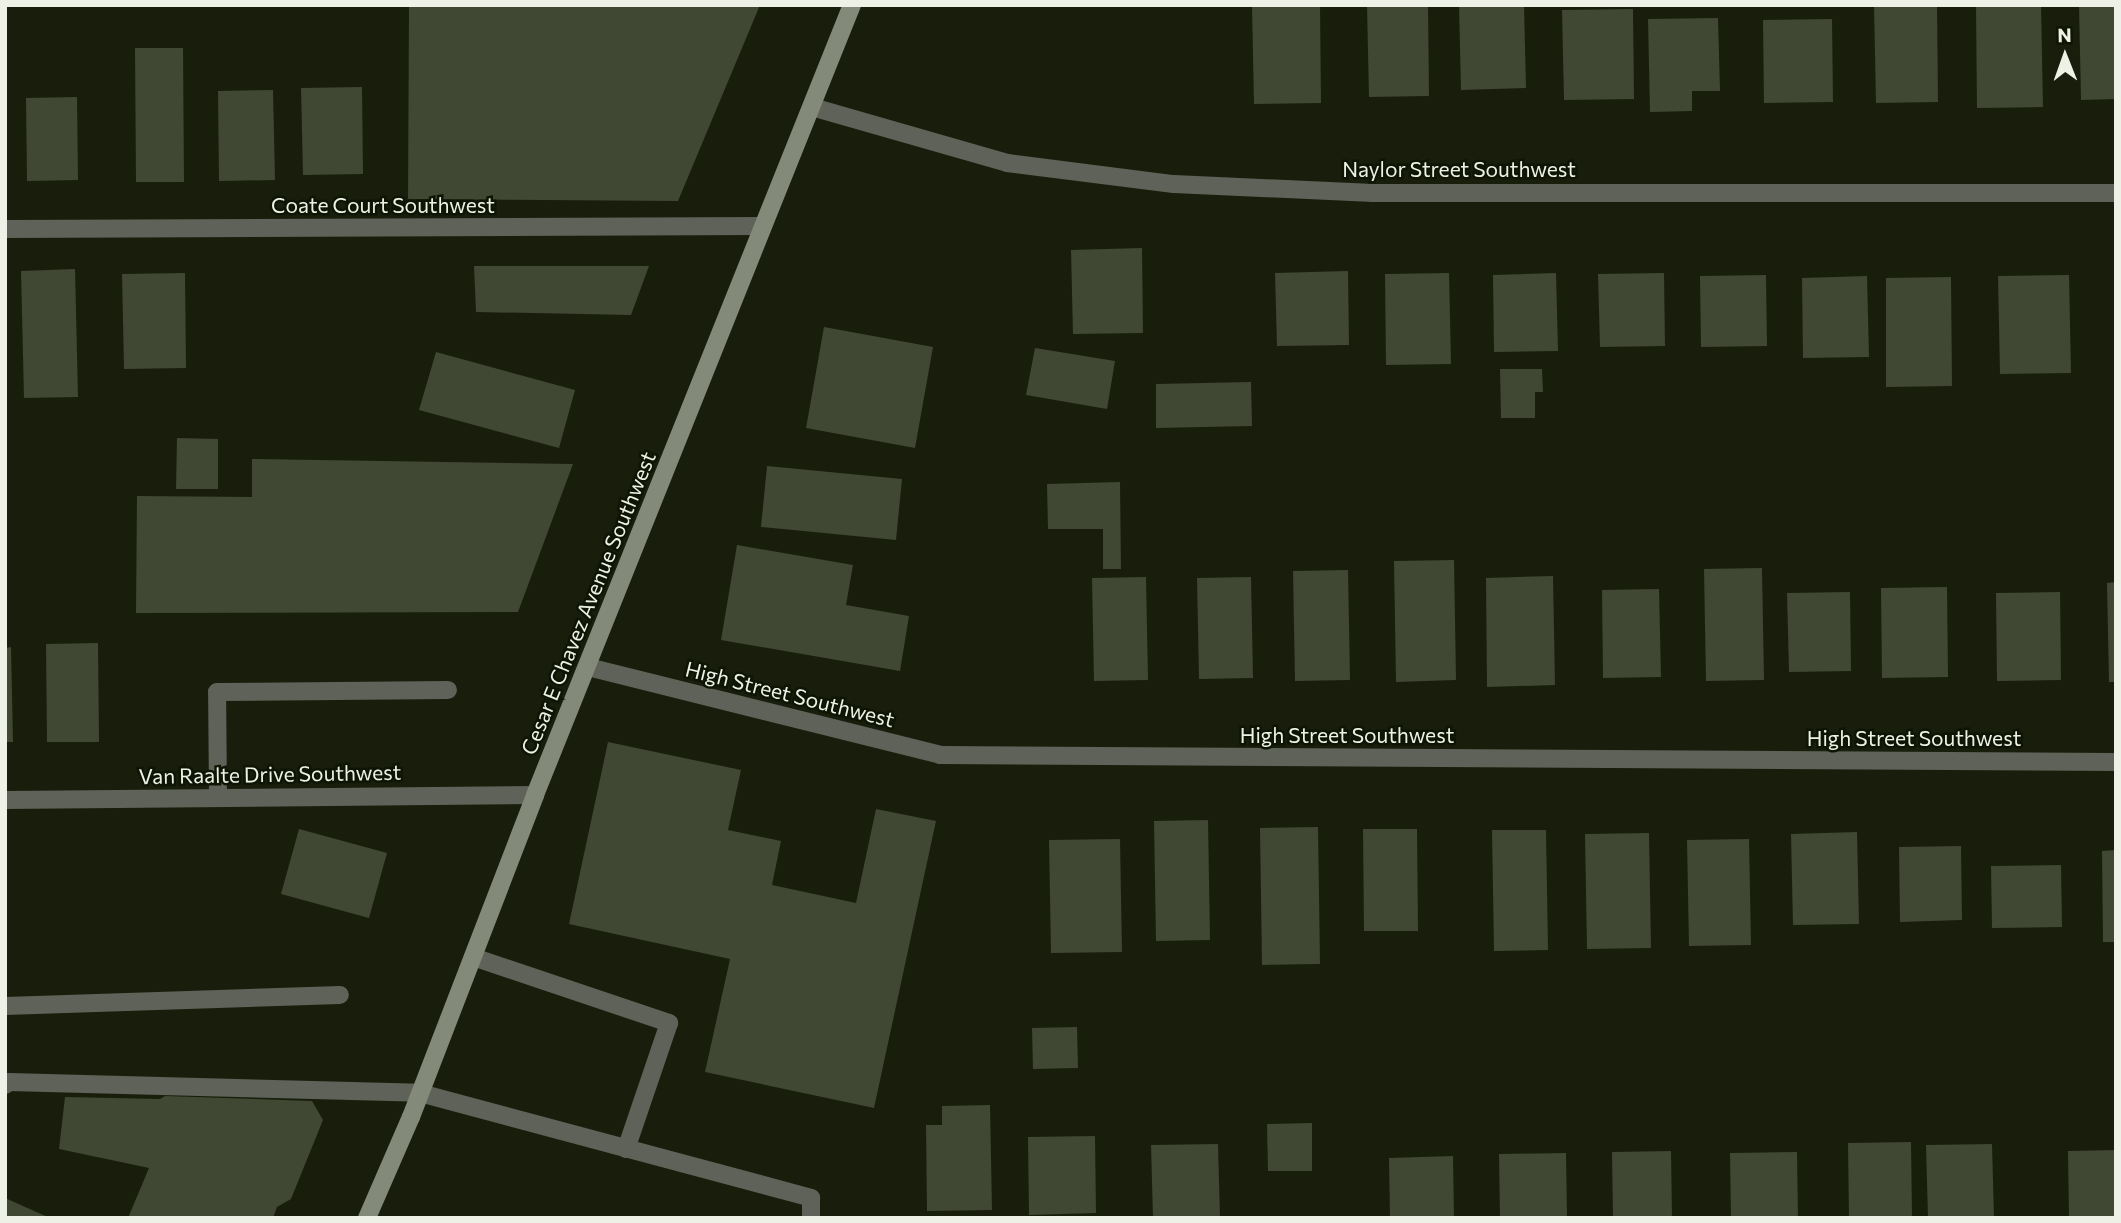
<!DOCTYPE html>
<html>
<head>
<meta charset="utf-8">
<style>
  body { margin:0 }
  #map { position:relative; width:2121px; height:1223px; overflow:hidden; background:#181e0b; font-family:Commissioner,sans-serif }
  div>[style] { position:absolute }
  .building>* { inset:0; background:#404732 }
  .lane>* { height:18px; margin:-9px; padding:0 9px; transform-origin:9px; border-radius:9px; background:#5e6258 }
  .street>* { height:18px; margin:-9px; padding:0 9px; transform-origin:9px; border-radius:9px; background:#5e6258 }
  .secondary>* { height:18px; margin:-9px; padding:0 9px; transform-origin:9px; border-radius:9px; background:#848a7a }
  span { translate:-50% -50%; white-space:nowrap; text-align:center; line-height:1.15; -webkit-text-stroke:5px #0f1504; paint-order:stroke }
  .street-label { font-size:21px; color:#eef2e6 }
  .frame { position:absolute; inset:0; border:7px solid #eef2e6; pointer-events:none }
  .north { position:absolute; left:2030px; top:21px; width:70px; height:70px; -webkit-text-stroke:5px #0f1504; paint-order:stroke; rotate:359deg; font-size:19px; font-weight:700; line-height:28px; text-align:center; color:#eef2e6 }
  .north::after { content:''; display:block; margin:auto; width:24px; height:32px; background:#eef2e6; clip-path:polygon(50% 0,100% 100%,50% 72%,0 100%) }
</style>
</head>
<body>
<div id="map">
  <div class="building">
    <div style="clip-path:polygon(409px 5px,760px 5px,678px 201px,408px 199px)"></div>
    <div style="clip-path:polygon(1252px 5px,1320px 5px,1321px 103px,1254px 104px)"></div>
    <div style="clip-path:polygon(1367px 5px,1428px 5px,1429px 96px,1369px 97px)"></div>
    <div style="clip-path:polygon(1459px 5px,1524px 5px,1526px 88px,1461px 90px)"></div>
    <div style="clip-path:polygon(1874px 5px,1937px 5px,1938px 102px,1876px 103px)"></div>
    <div style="clip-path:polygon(1976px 5px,2041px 5px,2043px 107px,1977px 108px)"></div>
    <div style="clip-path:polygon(2079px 5px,2116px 5px,2116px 99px,2081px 100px)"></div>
    <div style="clip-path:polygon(1633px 9px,1634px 99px,1564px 100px,1562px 10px)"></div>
    <div style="clip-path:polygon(1718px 18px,1720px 91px,1692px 91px,1692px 111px,1650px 112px,1648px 19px)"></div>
    <div style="clip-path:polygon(1832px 19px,1833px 102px,1764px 103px,1763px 20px)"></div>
    <div style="clip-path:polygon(135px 48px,183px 48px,184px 182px,136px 182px)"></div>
    <div style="clip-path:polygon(362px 87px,363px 174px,303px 175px,301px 88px)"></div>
    <div style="clip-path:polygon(273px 90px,275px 180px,219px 181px,218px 91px)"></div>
    <div style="clip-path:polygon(77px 97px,78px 180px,27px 181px,26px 98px)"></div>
    <div style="clip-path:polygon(1142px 248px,1143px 333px,1073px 334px,1071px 250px)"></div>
    <div style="clip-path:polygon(474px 266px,649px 266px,631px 315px,476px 312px)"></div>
    <div style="clip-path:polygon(75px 269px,78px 397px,24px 398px,21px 271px)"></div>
    <div style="clip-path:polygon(1348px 271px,1349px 345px,1277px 346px,1275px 273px)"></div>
    <div style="clip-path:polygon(185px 273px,186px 368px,124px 369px,122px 274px)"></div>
    <div style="clip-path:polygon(1449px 273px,1451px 364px,1386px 365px,1385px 274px)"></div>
    <div style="clip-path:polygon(1556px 273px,1558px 351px,1494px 352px,1493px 275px)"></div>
    <div style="clip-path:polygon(1664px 273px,1665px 346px,1600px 347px,1598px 274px)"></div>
    <div style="clip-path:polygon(1766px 275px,1767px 346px,1701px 347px,1700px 276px)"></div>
    <div style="clip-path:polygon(2069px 275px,2071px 373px,2000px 374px,1998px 276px)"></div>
    <div style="clip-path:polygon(1867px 276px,1869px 357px,1803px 358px,1802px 278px)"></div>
    <div style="clip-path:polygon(1951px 277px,1952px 386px,1886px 387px,1886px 278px)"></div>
    <div style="clip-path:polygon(824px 327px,933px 347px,915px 448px,806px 428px)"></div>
    <div style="clip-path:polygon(1035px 348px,1115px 361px,1107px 409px,1026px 395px)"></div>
    <div style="clip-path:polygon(436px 352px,575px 390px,559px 448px,419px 410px)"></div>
    <div style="clip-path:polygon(1500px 369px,1542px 369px,1543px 392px,1535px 392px,1535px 418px,1501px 418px)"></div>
    <div style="clip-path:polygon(1251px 382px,1252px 426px,1156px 428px,1156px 384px)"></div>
    <div style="clip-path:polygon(177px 438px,218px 439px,218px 489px,176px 489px)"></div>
    <div style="clip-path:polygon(252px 459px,573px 464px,518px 612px,136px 613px,137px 496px,252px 497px)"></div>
    <div style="clip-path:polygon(767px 466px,902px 479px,896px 540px,761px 527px)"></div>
    <div style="clip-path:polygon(1120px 482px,1121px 569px,1103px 569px,1103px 529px,1048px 529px,1047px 484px)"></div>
    <div style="clip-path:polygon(737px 545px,853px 565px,846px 605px,909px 616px,900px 671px,721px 640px)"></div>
    <div style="clip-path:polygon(1454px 560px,1456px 680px,1396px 682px,1394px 561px)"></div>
    <div style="clip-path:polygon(1762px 568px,1764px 680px,1706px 681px,1704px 569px)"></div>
    <div style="clip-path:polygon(1348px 570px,1350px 680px,1295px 681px,1293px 571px)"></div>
    <div style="clip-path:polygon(1553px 576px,1555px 685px,1487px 687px,1486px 578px)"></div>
    <div style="clip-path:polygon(1146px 577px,1148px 680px,1094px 681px,1092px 578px)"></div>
    <div style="clip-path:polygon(1251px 577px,1253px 678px,1199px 679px,1197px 578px)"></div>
    <div style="clip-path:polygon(2116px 582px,2116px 682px,2109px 682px,2107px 583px)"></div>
    <div style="clip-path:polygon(1947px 587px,1948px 677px,1882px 678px,1881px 588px)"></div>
    <div style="clip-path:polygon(1659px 589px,1661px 677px,1603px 678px,1602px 590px)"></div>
    <div style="clip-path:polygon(1850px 592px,1851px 671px,1789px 672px,1787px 593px)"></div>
    <div style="clip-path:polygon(2060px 592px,2061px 680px,1997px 681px,1996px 593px)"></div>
    <div style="clip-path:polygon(98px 643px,99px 742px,47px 742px,46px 644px)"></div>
    <div style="clip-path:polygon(11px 647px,13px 742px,5px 742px,5px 648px)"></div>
    <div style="clip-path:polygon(608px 742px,741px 770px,728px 830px,781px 841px,772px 885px,856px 903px,876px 809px,936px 821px,874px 1108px,705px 1072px,730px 959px,569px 924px)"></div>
    <div style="clip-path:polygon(1208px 820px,1210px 940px,1156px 941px,1154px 821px)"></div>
    <div style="clip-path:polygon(1318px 827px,1320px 964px,1262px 965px,1260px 828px)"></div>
    <div style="clip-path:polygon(299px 829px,387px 853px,369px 918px,281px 894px)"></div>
    <div style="clip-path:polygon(1363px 829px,1417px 829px,1418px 931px,1364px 931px)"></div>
    <div style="clip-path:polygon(1492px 830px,1546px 830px,1548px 950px,1494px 951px)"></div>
    <div style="clip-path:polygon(1857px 832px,1859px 924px,1793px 925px,1791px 834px)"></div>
    <div style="clip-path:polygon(1649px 833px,1651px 948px,1587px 949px,1585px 834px)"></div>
    <div style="clip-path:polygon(1120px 839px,1122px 952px,1051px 953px,1049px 840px)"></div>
    <div style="clip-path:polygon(1749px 839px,1751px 945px,1689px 946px,1687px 840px)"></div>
    <div style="clip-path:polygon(1961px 846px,1962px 920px,1900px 922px,1899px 847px)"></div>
    <div style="clip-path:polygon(2116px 850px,2116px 942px,2103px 942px,2102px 851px)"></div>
    <div style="clip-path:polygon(2061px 865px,2062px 927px,1992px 928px,1991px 866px)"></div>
    <div style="clip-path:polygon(1077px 1027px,1078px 1068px,1033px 1069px,1032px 1028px)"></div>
    <div style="clip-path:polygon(165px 1096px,312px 1101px,323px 1120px,291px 1199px,277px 1207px,273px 1218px,128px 1218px,149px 1168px,59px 1149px,65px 1097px,160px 1099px)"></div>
    <div style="clip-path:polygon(990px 1105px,992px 1210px,927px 1211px,926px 1125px,942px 1125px,942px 1106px)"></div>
    <div style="clip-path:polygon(1312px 1123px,1312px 1171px,1268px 1171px,1267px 1124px)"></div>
    <div style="clip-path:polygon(1095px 1136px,1096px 1213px,1029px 1215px,1028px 1137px)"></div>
    <div style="clip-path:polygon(1911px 1142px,1912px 1218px,1849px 1218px,1848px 1143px)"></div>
    <div style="clip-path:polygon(1218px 1144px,1220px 1218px,1153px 1218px,1151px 1145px)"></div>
    <div style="clip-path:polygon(1992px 1144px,1994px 1218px,1928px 1218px,1926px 1145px)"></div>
    <div style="clip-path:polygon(2116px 1150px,2116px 1218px,2069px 1218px,2068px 1151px)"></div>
    <div style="clip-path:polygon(1671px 1151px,1672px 1218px,1613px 1218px,1612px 1152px)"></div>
    <div style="clip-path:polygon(1797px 1152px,1798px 1218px,1731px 1218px,1730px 1153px)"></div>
    <div style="clip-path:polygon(1566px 1153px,1567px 1218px,1500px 1218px,1499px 1154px)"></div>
    <div style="clip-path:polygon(1453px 1156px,1454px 1218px,1390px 1218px,1389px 1158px)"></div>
    <div style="clip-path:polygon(5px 1198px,50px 1218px,5px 1218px)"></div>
  </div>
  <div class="lane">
    <div style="left:218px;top:797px;width:105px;rotate:-90.5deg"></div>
    <div style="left:217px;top:692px;width:231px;rotate:-0.5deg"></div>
    <div style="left:473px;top:957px;width:207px;rotate:18.6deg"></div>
    <div style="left:669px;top:1023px;width:133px;rotate:108.8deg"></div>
    <div style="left:5px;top:1006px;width:335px;rotate:-1.9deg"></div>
    <div style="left:5px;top:1085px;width:5px;rotate:-37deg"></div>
    <div style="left:9px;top:1082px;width:411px;rotate:1.5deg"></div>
    <div style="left:420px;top:1093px;width:405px;rotate:15deg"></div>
    <div style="left:811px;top:1198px;width:20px;rotate:90deg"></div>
  </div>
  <div class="street">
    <div style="left:812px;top:107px;width:203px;rotate:16deg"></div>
    <div style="left:1007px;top:163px;width:168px;rotate:7.2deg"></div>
    <div style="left:1174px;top:184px;width:199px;rotate:2.6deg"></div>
    <div style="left:1373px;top:193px;width:743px"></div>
    <div style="left:5px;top:229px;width:757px;rotate:-0.23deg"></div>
    <div style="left:588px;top:667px;width:363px;rotate:14deg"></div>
    <div style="left:940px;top:755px;width:1176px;rotate:0.34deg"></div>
    <div style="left:5px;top:800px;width:530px;rotate:-0.54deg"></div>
  </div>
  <div class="secondary">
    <div style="left:367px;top:1218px;width:110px;rotate:-66.5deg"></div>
    <div style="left:411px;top:1117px;width:345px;rotate:-68.9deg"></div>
    <div style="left:535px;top:795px;width:851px;rotate:-68.14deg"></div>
  </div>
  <div class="street-label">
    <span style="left:1459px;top:169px">Naylor Street Southwest</span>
    <span style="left:383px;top:205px">Coate Court Southwest</span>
    <span style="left:588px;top:603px;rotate:-68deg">Cesar E Chavez Avenue Southwest</span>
    <span style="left:790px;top:694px;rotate:14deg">High Street Southwest</span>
    <span style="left:1347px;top:735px">High Street Southwest</span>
    <span style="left:1914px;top:738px">High Street Southwest</span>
    <span style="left:270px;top:774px;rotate:-1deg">Van Raalte Drive Southwest</span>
  </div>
  <div class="frame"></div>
  <div class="north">N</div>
</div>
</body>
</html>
